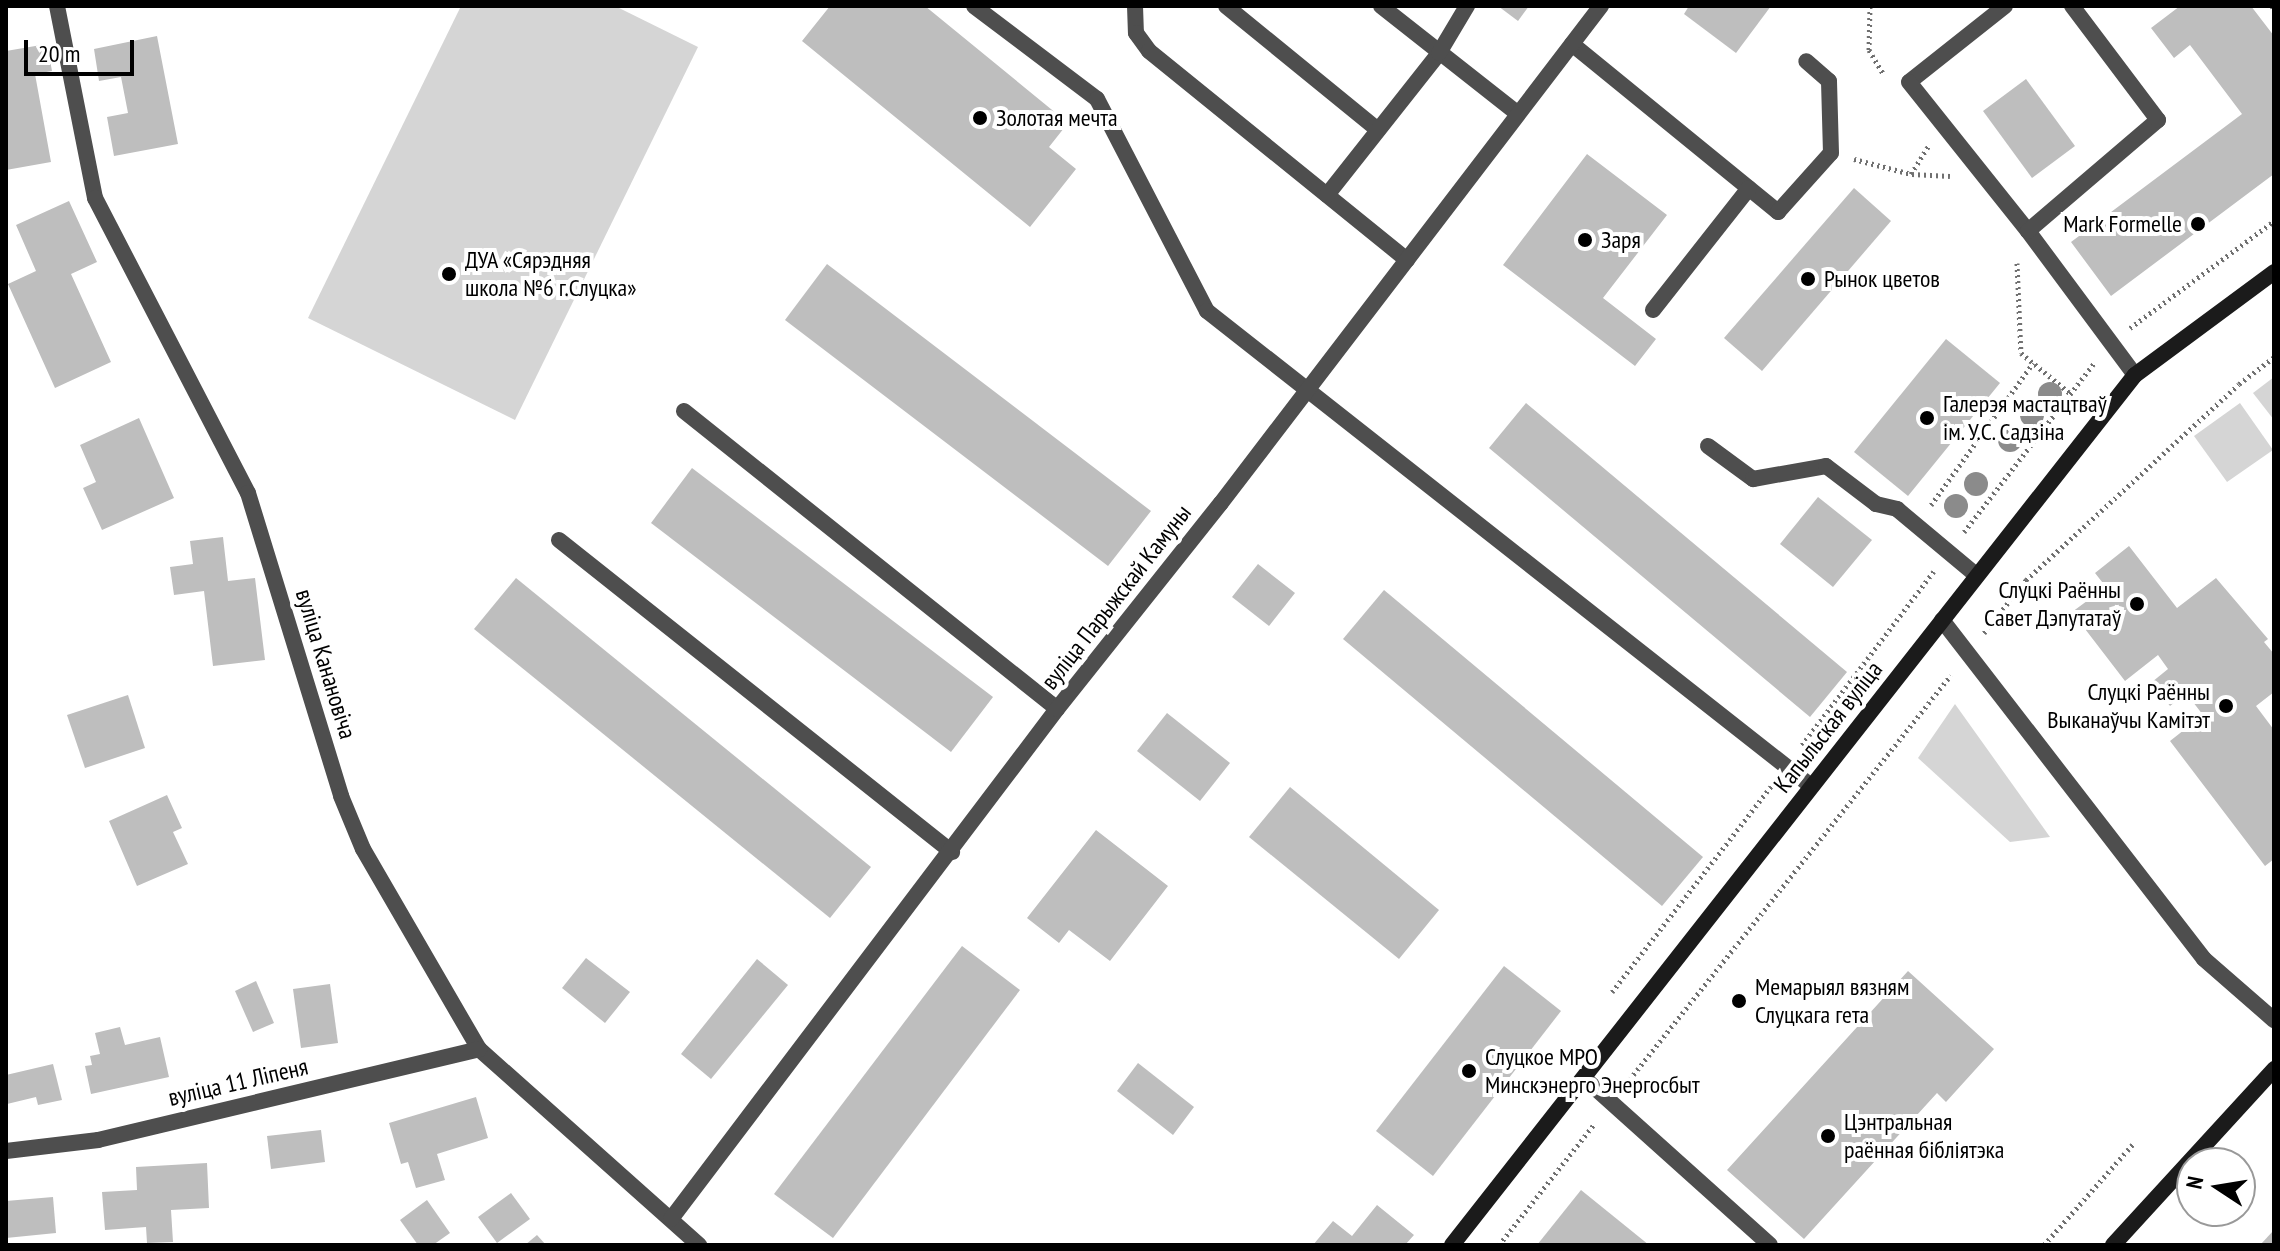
<!DOCTYPE html>
<html>
<head>
<meta charset="utf-8">
<style>
  body { margin:0 }
  #map { position:relative; width:2280px; height:1251px; overflow:hidden; background:#fff; font-family:"PT Sans Narrow",sans-serif }
  div>[style] { position:absolute }
  .green>* { inset:0; background:#d5d5d5 }
  .building>* { inset:0; background:#bebebe }
  .path>* { height:5px; margin-top:-2.5px; transform-origin:0; background:repeating-linear-gradient(90deg,#707070 0 2px,transparent 0 6px) }
  .lane>* { height:16px; margin:-8px; padding:0 8px; transform-origin:8px; border-radius:8px; background:#4e4e4e }
  .street>* { height:16px; margin:-8px; padding:0 8px; transform-origin:8px; border-radius:8px; background:#4e4e4e }
  .secondary>* { height:16px; margin:-8px; padding:0 8px; transform-origin:8px; border-radius:8px; background:#1b1b1b }
  .trees>* { width:24px; height:24px; margin:-12px; border-radius:50%; background:#8b8b8b }
  .dots>* { width:22px; height:22px; translate:-50% -50%; box-sizing:border-box; border:4px solid #fff; border-radius:50% }
  span { translate:-50% -50%; white-space:nowrap; text-align:center; line-height:1.15; -webkit-text-stroke:8px #fff; paint-order:stroke }
  .poi-label { font-size:24px; color:#000 }
  .left { translate:0 -50%; text-align:left }
  .right { translate:-100% -50%; text-align:right }
  .street-label { font-size:24px; color:#000 }
  .frame { position:absolute; inset:0; border:8px solid #000; pointer-events:none }
  .north { position:absolute; left:2176px; top:1147px; width:80px; height:80px; box-sizing:border-box; background:#fff; border:2px solid #999; border-radius:50%; rotate:282deg; font-size:22px; font-weight:700; line-height:32px; text-align:center; color:#000 }
  .north::after { content:''; display:block; margin:auto; width:28px; height:36px; background:#000; clip-path:polygon(50% 0,100% 100%,50% 72%,0 100%) }
  .scale { position:absolute; left:24px; top:40px; width:110px; height:36px; box-sizing:border-box; border:4px solid #000; border-top:0; padding-left:10px; font-size:24px; line-height:28px; white-space:nowrap; color:#000; -webkit-text-stroke:6px #fff; paint-order:stroke }
</style>
</head>
<body>
<div id="map">
  <div class="green">
    <div style="clip-path:polygon(461px 6px,615px 6px,698px 47px,515px 420px,308px 318px)"></div>
    <div style="clip-path:polygon(2274px 377px,2274px 420px,2253px 393px)"></div>
    <div style="clip-path:polygon(2240px 403px,2273px 450px,2227px 482px,2194px 436px)"></div>
    <div style="clip-path:polygon(1955px 704px,2050px 837px,2010px 842px,1918px 758px)"></div>
  </div>
  <div class="building">
    <div style="clip-path:polygon(830px 6px,925px 6px,1068px 123px,1049px 147px,1076px 169px,1030px 227px,802px 41px)"></div>
    <div style="clip-path:polygon(1498px 6px,1529px 6px,1518px 21px)"></div>
    <div style="clip-path:polygon(1689px 6px,1771px 6px,1736px 53px,1684px 14px)"></div>
    <div style="clip-path:polygon(2180px 6px,2251px 6px,2274px 36px,2274px 174px,2111px 296px,2071px 242px,2242px 114px,2190px 45px,2174px 58px,2151px 28px)"></div>
    <div style="clip-path:polygon(157px 36px,178px 144px,114px 156px,107px 117px,128px 113px,121px 77px,99px 81px,94px 49px)"></div>
    <div style="clip-path:polygon(47px 44px,52px 71px,35px 74px,51px 162px,6px 170px,6px 51px)"></div>
    <div style="clip-path:polygon(2026px 79px,2075px 146px,2032px 178px,1983px 111px)"></div>
    <div style="clip-path:polygon(1587px 154px,1667px 215px,1603px 298px,1656px 339px,1635px 366px,1503px 265px)"></div>
    <div style="clip-path:polygon(1854px 188px,1891px 221px,1762px 371px,1724px 338px)"></div>
    <div style="clip-path:polygon(69px 201px,97px 262px,71px 274px,111px 362px,55px 388px,8px 284px,36px 271px,16px 225px)"></div>
    <div style="clip-path:polygon(827px 264px,1151px 511px,1108px 566px,785px 320px)"></div>
    <div style="clip-path:polygon(1946px 339px,2000px 383px,1908px 496px,1854px 452px)"></div>
    <div style="clip-path:polygon(1526px 403px,1847px 672px,1810px 717px,1489px 448px)"></div>
    <div style="clip-path:polygon(139px 418px,174px 498px,102px 530px,83px 488px,96px 482px,80px 445px)"></div>
    <div style="clip-path:polygon(692px 468px,993px 697px,951px 752px,651px 523px)"></div>
    <div style="clip-path:polygon(1818px 497px,1872px 540px,1833px 587px,1780px 544px)"></div>
    <div style="clip-path:polygon(223px 537px,228px 581px,255px 578px,265px 660px,213px 666px,204px 591px,174px 595px,170px 567px,193px 564px,190px 541px)"></div>
    <div style="clip-path:polygon(2129px 546px,2177px 608px,2216px 578px,2268px 639px,2264px 642px,2274px 654px,2274px 692px,2256px 706px,2274px 730px,2274px 859px,2265px 866px,2170px 741px,2203px 715px,2186px 693px,2170px 706px,2152px 682px,2168px 669px,2158px 655px,2125px 681px,2072px 612px,2106px 587px,2095px 573px)"></div>
    <div style="clip-path:polygon(1258px 564px,1295px 593px,1269px 626px,1232px 597px)"></div>
    <div style="clip-path:polygon(516px 578px,871px 867px,830px 918px,474px 629px)"></div>
    <div style="clip-path:polygon(1384px 590px,1703px 857px,1662px 906px,1343px 639px)"></div>
    <div style="clip-path:polygon(128px 695px,145px 748px,85px 768px,67px 715px)"></div>
    <div style="clip-path:polygon(1167px 713px,1230px 763px,1200px 801px,1137px 751px)"></div>
    <div style="clip-path:polygon(1290px 787px,1439px 910px,1399px 959px,1249px 837px)"></div>
    <div style="clip-path:polygon(167px 795px,182px 828px,173px 832px,188px 864px,137px 886px,109px 821px)"></div>
    <div style="clip-path:polygon(1096px 830px,1168px 886px,1110px 961px,1069px 930px,1059px 943px,1027px 918px)"></div>
    <div style="clip-path:polygon(962px 946px,1020px 990px,833px 1238px,774px 1194px)"></div>
    <div style="clip-path:polygon(586px 958px,630px 992px,605px 1023px,562px 988px)"></div>
    <div style="clip-path:polygon(757px 959px,788px 985px,711px 1079px,681px 1054px)"></div>
    <div style="clip-path:polygon(1504px 966px,1561px 1011px,1433px 1176px,1376px 1131px)"></div>
    <div style="clip-path:polygon(1908px 971px,1994px 1049px,1946px 1102px,1937px 1093px,1804px 1239px,1727px 1170px)"></div>
    <div style="clip-path:polygon(256px 981px,274px 1023px,253px 1032px,235px 991px)"></div>
    <div style="clip-path:polygon(330px 984px,338px 1043px,301px 1048px,293px 989px)"></div>
    <div style="clip-path:polygon(120px 1027px,125px 1045px,160px 1037px,169px 1077px,91px 1094px,85px 1066px,92px 1065px,90px 1056px,100px 1054px,95px 1033px)"></div>
    <div style="clip-path:polygon(1138px 1063px,1194px 1107px,1173px 1135px,1117px 1091px)"></div>
    <div style="clip-path:polygon(53px 1064px,62px 1100px,38px 1105px,36px 1097px,7px 1104px,6px 1075px)"></div>
    <div style="clip-path:polygon(476px 1097px,488px 1138px,437px 1154px,445px 1180px,416px 1188px,408px 1162px,401px 1164px,389px 1123px)"></div>
    <div style="clip-path:polygon(321px 1130px,325px 1162px,271px 1169px,267px 1136px)"></div>
    <div style="clip-path:polygon(207px 1163px,209px 1208px,171px 1210px,173px 1242px,147px 1243px,146px 1227px,105px 1230px,102px 1192px,137px 1190px,136px 1167px)"></div>
    <div style="clip-path:polygon(1581px 1190px,1649px 1245px,1537px 1245px)"></div>
    <div style="clip-path:polygon(511px 1193px,530px 1219px,497px 1243px,478px 1217px)"></div>
    <div style="clip-path:polygon(53px 1197px,56px 1233px,6px 1238px,6px 1201px)"></div>
    <div style="clip-path:polygon(427px 1200px,450px 1233px,433px 1245px,418px 1245px,400px 1220px)"></div>
    <div style="clip-path:polygon(1377px 1205px,1414px 1235px,1405px 1245px,1313px 1245px,1333px 1221px,1352px 1236px)"></div>
    <div style="clip-path:polygon(2274px 1230px,2274px 1245px,2260px 1245px)"></div>
    <div style="clip-path:polygon(537px 1235px,546px 1245px,525px 1245px)"></div>
  </div>
  <div class="path">
    <div style="left:1870px;top:6px;width:44px;rotate:91.3deg"></div>
    <div style="left:1869px;top:50px;width:29px;rotate:59deg"></div>
    <div style="left:2272px;top:6px;width:4px;rotate:56deg"></div>
    <div style="left:1854px;top:159px;width:59px;rotate:14.7deg"></div>
    <div style="left:1911px;top:174px;width:34px;rotate:-58deg"></div>
    <div style="left:1912px;top:174px;width:38px;rotate:3deg"></div>
    <div style="left:2017px;top:263px;width:90px;rotate:87.5deg"></div>
    <div style="left:2021px;top:353px;width:65px;rotate:39.4deg"></div>
    <div style="left:2130px;top:328px;width:179px;rotate:-36.6deg"></div>
    <div style="left:1931px;top:505px;width:175px;rotate:-54.3deg"></div>
    <div style="left:1964px;top:532px;width:215px;rotate:-52.4deg"></div>
    <div style="left:1984px;top:633px;width:68px;rotate:-51.6deg"></div>
    <div style="left:2026px;top:580px;width:289px;rotate:-42.6deg"></div>
    <div style="left:2239px;top:384px;width:44px;rotate:-37.6deg"></div>
    <div style="left:1802px;top:745px;width:218px;rotate:-52.8deg"></div>
    <div style="left:1612px;top:992px;width:262px;rotate:-52.3deg"></div>
    <div style="left:1626px;top:1084px;width:522px;rotate:-51.53deg"></div>
    <div style="left:1499px;top:1245px;width:155px;rotate:-51.8deg"></div>
    <div style="left:2044px;top:1245px;width:135px;rotate:-48.6deg"></div>
  </div>
  <div class="lane">
    <div style="left:974px;top:6px;width:154px;rotate:37.1deg"></div>
    <div style="left:1097px;top:99px;width:239px;rotate:62.6deg"></div>
    <div style="left:1207px;top:311px;width:768px;rotate:38.18deg"></div>
    <div style="left:1135px;top:6px;width:27px;rotate:88deg"></div>
    <div style="left:1136px;top:33px;width:22px;rotate:54deg"></div>
    <div style="left:1149px;top:51px;width:332px;rotate:39deg"></div>
    <div style="left:1226px;top:6px;width:196px;rotate:39.2deg"></div>
    <div style="left:1381px;top:6px;width:174px;rotate:38.2deg"></div>
    <div style="left:2005px;top:6px;width:122px;rotate:141.6deg"></div>
    <div style="left:1909px;top:82px;width:191px;rotate:51.4deg"></div>
    <div style="left:2028px;top:231px;width:179px;rotate:53.4deg"></div>
    <div style="left:1572px;top:44px;width:266px;rotate:39.2deg"></div>
    <div style="left:1778px;top:212px;width:79px;rotate:-48.1deg"></div>
    <div style="left:1831px;top:153px;width:72px;rotate:-91.6deg"></div>
    <div style="left:1829px;top:81px;width:30px;rotate:-139deg"></div>
    <div style="left:1327px;top:195px;width:181px;rotate:-51.7deg"></div>
    <div style="left:1439px;top:53px;width:55px;rotate:-59.2deg"></div>
    <div style="left:2028px;top:231px;width:171px;rotate:-40.5deg"></div>
    <div style="left:2158px;top:120px;width:143px;rotate:-127deg"></div>
    <div style="left:1653px;top:310px;width:155px;rotate:-51.8deg"></div>
    <div style="left:684px;top:411px;width:477px;rotate:38.6deg"></div>
    <div style="left:1708px;top:446px;width:56px;rotate:36.3deg"></div>
    <div style="left:1753px;top:479px;width:74px;rotate:-10.1deg"></div>
    <div style="left:1826px;top:466px;width:63px;rotate:37.2deg"></div>
    <div style="left:1876px;top:504px;width:22px;rotate:13deg"></div>
    <div style="left:1897px;top:509px;width:104px;rotate:39.9deg"></div>
    <div style="left:559px;top:540px;width:502px;rotate:38.45deg"></div>
    <div style="left:1942px;top:620px;width:428px;rotate:52.3deg"></div>
    <div style="left:2204px;top:959px;width:93px;rotate:41.1deg"></div>
    <div style="left:1584px;top:1078px;width:250px;rotate:41.9deg"></div>
  </div>
  <div class="street">
    <div style="left:57px;top:6px;width:196px;rotate:78.8deg"></div>
    <div style="left:95px;top:198px;width:332px;rotate:62.6deg"></div>
    <div style="left:248px;top:493px;width:317px;rotate:72.9deg"></div>
    <div style="left:341px;top:796px;width:57px;rotate:67.5deg"></div>
    <div style="left:363px;top:849px;width:231px;rotate:59.9deg"></div>
    <div style="left:479px;top:1049px;width:295px;rotate:41.7deg"></div>
    <div style="left:6px;top:1151px;width:93px;rotate:-6.8deg"></div>
    <div style="left:98px;top:1140px;width:392px;rotate:-13.4deg"></div>
    <div style="left:671px;top:1219px;width:640px;rotate:-52.88deg"></div>
    <div style="left:1057px;top:709px;width:263px;rotate:-51.5deg"></div>
    <div style="left:1221px;top:503px;width:626px;rotate:-52.6deg"></div>
  </div>
  <div class="secondary">
    <div style="left:1452px;top:1245px;width:1106px;rotate:-51.87deg"></div>
    <div style="left:2135px;top:375px;width:173px;rotate:-36.5deg"></div>
    <div style="left:2113px;top:1245px;width:239px;rotate:-47.5deg"></div>
  </div>
  <div class="trees">
    <div style="left:2050px;top:394px"></div>
    <div style="left:2032px;top:415px"></div>
    <div style="left:2010px;top:440px"></div>
    <div style="left:1976px;top:484px"></div>
    <div style="left:1956px;top:506px"></div>
  </div>
  <div class="dots">
    <div style="left:980px;top:118px;background:#000"></div>
    <div style="left:2198px;top:224px;background:#000"></div>
    <div style="left:1585px;top:240px;background:#000"></div>
    <div style="left:449px;top:274px;background:#000"></div>
    <div style="left:1808px;top:279px;background:#000"></div>
    <div style="left:1927px;top:418px;background:#000"></div>
    <div style="left:2137px;top:604px;background:#000"></div>
    <div style="left:2226px;top:706px;background:#000"></div>
    <div style="left:1739px;top:1001px;background:#000"></div>
    <div style="left:1469px;top:1071px;background:#000"></div>
    <div style="left:1828px;top:1136px;background:#000"></div>
  </div>
  <div class="poi-label">
    <span class="left" style="left:996px;top:118px">Золотая мечта</span>
    <span class="right" style="left:2182px;top:224px">Mark Formelle</span>
    <span class="left" style="left:1601px;top:240px">Заря</span>
    <span class="left" style="left:465px;top:274px">ДУА «Сярэдняя<br>школа №6 г.Слуцка»</span>
    <span class="left" style="left:1824px;top:279px">Рынок цветов</span>
    <span class="left" style="left:1943px;top:418px">Галерэя мастацтваў<br>ім. У.С. Садзіна</span>
    <span class="right" style="left:2121px;top:604px">Слуцкі Раённы<br>Савет Дэпутатаў</span>
    <span class="right" style="left:2210px;top:706px">Слуцкі Раённы<br>Выканаўчы Камітэт</span>
    <span class="left" style="left:1755px;top:1001px">Мемарыял вязням<br>Слуцкага гета</span>
    <span class="left" style="left:1485px;top:1071px">Слуцкое МРО<br>Минскэнерго Энергосбыт</span>
    <span class="left" style="left:1844px;top:1136px">Цэнтральная<br>раённая бібліятэка</span>
  </div>
  <div class="street-label">
    <span style="left:1116px;top:597px;rotate:-52deg">вуліца Парыжскай Камуны</span>
    <span style="left:326px;top:664px;rotate:73deg">вуліца Канановіча</span>
    <span style="left:1828px;top:727px;rotate:-52deg">Капыльская вуліца</span>
    <span style="left:238px;top:1082px;rotate:-13deg">вуліца 11 Ліпеня</span>
  </div>
  <div class="frame"></div>
  <div class="north">N</div>
  <div class="scale">20 m</div>
</div>
</body>
</html>
